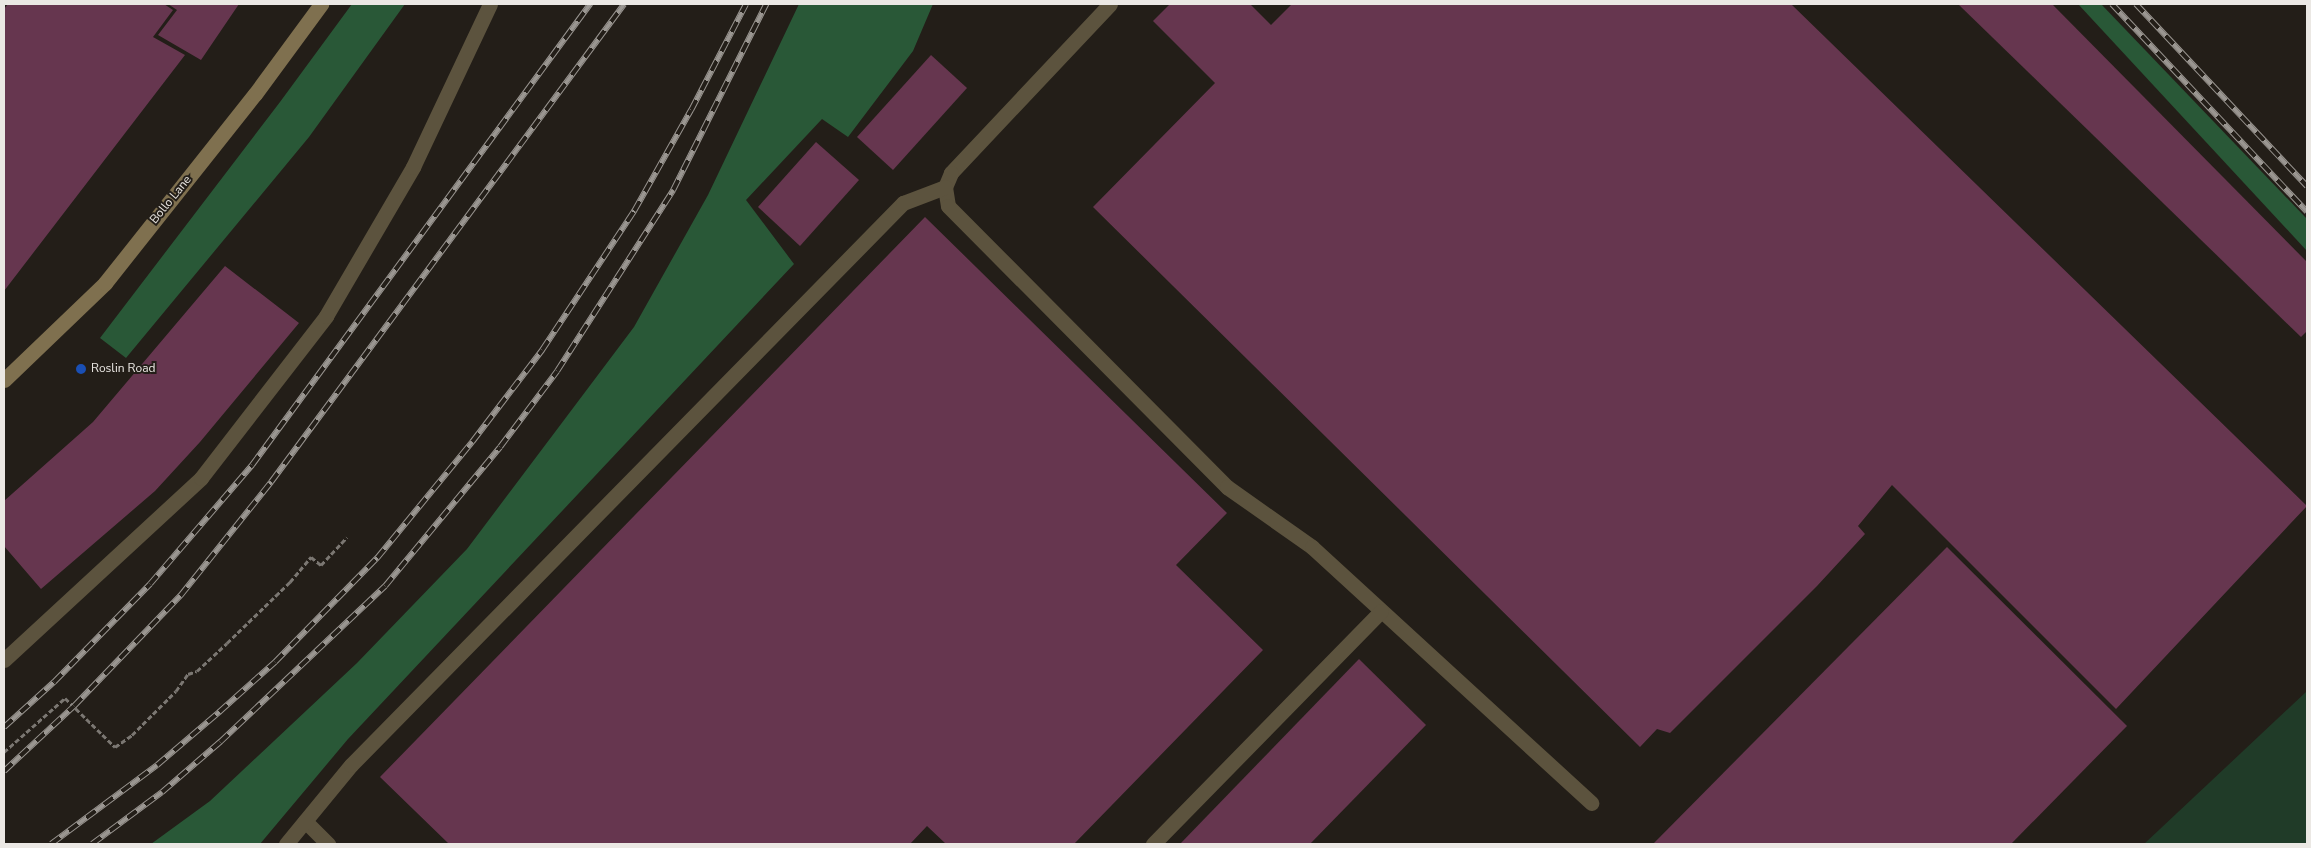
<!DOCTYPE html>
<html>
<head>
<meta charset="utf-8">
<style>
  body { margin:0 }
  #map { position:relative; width:2311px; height:848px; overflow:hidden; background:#231e18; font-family:"Nunito Sans",sans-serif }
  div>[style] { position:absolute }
  .green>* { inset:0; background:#203b28 }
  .forest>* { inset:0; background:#295837 }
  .building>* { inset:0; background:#66364f }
  .path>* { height:3px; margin-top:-1.5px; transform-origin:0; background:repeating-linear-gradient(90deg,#7b7772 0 5px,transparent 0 7.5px) }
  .lane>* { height:15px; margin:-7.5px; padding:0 7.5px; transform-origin:7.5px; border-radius:7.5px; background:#5c533e }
  .secondary>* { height:15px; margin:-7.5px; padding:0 7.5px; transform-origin:7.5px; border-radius:7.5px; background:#7f704f }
  .rail>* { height:5.5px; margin-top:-2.75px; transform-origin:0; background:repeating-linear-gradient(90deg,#231e18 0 11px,#9a9691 0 22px); box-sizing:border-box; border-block:1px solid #9a9691 }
  .dots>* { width:14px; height:14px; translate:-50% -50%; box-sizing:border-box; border:2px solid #231e18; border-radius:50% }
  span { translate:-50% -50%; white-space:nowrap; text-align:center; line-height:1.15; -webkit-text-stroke:4px #231e18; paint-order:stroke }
  .street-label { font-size:12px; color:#ebe8e4 }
  .poi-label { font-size:12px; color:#ebe8e4 }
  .left { translate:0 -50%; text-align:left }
  .frame { position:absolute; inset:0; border:5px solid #ebe8e4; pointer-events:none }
</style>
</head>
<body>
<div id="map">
  <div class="green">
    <div style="clip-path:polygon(2307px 691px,2307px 844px,2144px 844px)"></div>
  </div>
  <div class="forest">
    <div style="clip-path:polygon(352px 4px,405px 4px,309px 137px,126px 358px,100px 338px,280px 102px)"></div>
    <div style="clip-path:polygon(799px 4px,933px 4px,913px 51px,848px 137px,822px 119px,746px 200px,794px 264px,348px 739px,260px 844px,151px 844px,210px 801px,357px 663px,467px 549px,634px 327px,708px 195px)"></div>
    <div style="clip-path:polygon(2078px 4px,2101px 4px,2307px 219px,2307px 251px)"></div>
  </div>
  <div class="building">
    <div style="clip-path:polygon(8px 4px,164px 4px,173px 10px,153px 37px,185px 55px,4px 291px,4px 9px)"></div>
    <div style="clip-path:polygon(168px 4px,239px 4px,201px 60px,158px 35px,177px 10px)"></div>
    <div style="clip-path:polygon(1170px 4px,1250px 4px,1271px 25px,1292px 4px,1791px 4px,2307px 506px,2116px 709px,1892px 485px,1858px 526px,1865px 534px,1817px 586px,1670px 733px,1657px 729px,1640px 747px,1093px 207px,1215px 83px,1153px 21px)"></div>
    <div style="clip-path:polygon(1958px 4px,2052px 4px,2307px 262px,2307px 331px,2301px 337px)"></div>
    <div style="clip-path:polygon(931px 55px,967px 88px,893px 170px,857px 137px)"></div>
    <div style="clip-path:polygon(816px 142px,859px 180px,800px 246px,758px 207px)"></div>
    <div style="clip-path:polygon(925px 217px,1227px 513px,1176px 565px,1263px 650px,1074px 844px,946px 844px,927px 826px,910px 844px,449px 844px,380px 777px)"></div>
    <div style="clip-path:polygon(225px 266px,299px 323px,200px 442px,155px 491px,41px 589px,4px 546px,4px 501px,93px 422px)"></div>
    <div style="clip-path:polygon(1947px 547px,2127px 726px,2011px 844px,1653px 844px)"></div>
    <div style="clip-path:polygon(1359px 659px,1426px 725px,1310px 844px,1180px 844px)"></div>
  </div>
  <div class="path">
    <div style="left:4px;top:752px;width:81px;rotate:-41.5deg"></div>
    <div style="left:65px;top:698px;width:70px;rotate:44.4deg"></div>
    <div style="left:115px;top:747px;width:21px;rotate:-35deg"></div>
    <div style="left:132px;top:735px;width:62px;rotate:-45deg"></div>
    <div style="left:176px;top:691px;width:21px;rotate:-55deg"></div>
    <div style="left:188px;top:674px;width:9px;rotate:-18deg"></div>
    <div style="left:197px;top:671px;width:41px;rotate:-43deg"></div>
    <div style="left:227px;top:643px;width:88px;rotate:-44.1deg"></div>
    <div style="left:290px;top:582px;width:33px;rotate:-50deg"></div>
    <div style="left:311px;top:557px;width:13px;rotate:39deg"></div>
    <div style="left:321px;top:565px;width:38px;rotate:-47deg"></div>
  </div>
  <div class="lane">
    <div style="left:1110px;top:4px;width:232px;rotate:133.3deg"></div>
    <div style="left:951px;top:173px;width:15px;rotate:113deg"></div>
    <div style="left:945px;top:187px;width:19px;rotate:81deg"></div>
    <div style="left:948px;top:206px;width:396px;rotate:45.2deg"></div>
    <div style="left:1227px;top:487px;width:104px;rotate:35.2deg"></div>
    <div style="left:1312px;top:547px;width:379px;rotate:42.5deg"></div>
    <div style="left:4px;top:660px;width:268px;rotate:-42.7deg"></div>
    <div style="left:201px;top:478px;width:205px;rotate:-52.3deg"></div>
    <div style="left:326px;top:316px;width:173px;rotate:-59.7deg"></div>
    <div style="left:413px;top:167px;width:180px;rotate:-64.7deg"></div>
    <div style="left:305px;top:821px;width:33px;rotate:45deg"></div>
    <div style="left:286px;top:844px;width:102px;rotate:-50.6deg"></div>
    <div style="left:351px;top:765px;width:788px;rotate:-45.51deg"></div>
    <div style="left:903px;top:203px;width:45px;rotate:-20.9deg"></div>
    <div style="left:1153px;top:844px;width:326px;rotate:-45.6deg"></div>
  </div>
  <div class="secondary">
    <div style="left:4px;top:380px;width:140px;rotate:-43.8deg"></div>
    <div style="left:105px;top:283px;width:241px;rotate:-51.6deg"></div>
    <div style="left:255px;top:94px;width:112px;rotate:-53.7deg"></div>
  </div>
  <div class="rail">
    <div style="left:2112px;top:4px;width:285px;rotate:46.8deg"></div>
    <div style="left:2136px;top:4px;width:250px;rotate:46.8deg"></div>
    <div style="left:4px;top:727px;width:67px;rotate:-42deg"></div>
    <div style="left:54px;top:682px;width:137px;rotate:-45.6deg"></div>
    <div style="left:150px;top:584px;width:157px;rotate:-49.4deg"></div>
    <div style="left:252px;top:465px;width:572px;rotate:-53.75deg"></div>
    <div style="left:4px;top:771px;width:96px;rotate:-42.9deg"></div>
    <div style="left:74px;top:706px;width:153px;rotate:-46.1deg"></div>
    <div style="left:180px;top:596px;width:146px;rotate:-51.4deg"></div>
    <div style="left:271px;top:482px;width:594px;rotate:-53.55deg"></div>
    <div style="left:51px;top:844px;width:132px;rotate:-36.7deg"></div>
    <div style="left:157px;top:765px;width:82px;rotate:-40.5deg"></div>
    <div style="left:219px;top:712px;width:75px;rotate:-41.8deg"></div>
    <div style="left:275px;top:662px;width:146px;rotate:-45.6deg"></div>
    <div style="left:377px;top:558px;width:150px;rotate:-50.7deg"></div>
    <div style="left:472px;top:442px;width:116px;rotate:-52.7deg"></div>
    <div style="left:542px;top:350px;width:167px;rotate:-56.5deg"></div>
    <div style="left:634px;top:211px;width:116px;rotate:-60.6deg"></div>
    <div style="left:691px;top:110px;width:119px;rotate:-62.6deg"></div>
    <div style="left:92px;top:844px;width:87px;rotate:-36.6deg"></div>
    <div style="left:162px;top:792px;width:77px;rotate:-40.8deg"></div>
    <div style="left:220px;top:742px;width:227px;rotate:-43.4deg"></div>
    <div style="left:385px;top:586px;width:180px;rotate:-50.4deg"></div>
    <div style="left:500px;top:447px;width:95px;rotate:-53.1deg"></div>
    <div style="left:557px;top:371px;width:215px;rotate:-57.3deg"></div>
    <div style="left:673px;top:190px;width:208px;rotate:-63.4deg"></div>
  </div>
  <div class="dots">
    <div style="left:81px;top:369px;background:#1a4fb4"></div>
  </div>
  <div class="street-label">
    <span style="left:171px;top:200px;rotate:-51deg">Bollo Lane</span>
  </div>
  <div class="poi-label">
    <span class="left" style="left:91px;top:369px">Roslin Road</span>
  </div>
  <div class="frame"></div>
</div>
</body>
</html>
